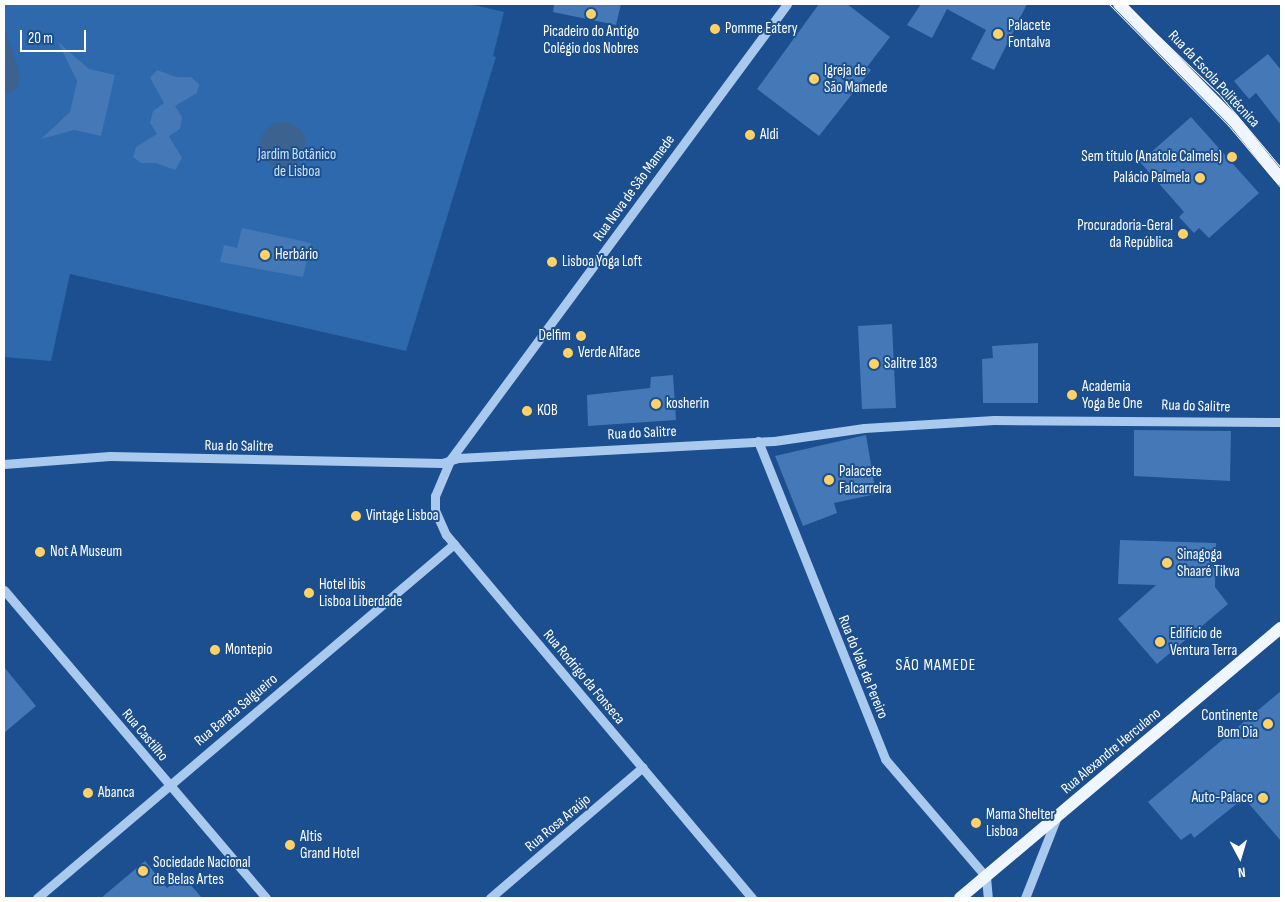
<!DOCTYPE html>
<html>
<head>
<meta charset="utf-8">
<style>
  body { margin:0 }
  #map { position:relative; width:1285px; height:902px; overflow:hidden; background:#1b4f8f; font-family:"Sofia Sans Condensed",sans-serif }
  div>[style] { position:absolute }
  .green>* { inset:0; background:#2e69ad }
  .water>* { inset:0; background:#3c6290 }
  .round { border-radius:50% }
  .building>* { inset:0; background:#4478b7 }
  .minor>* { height:9px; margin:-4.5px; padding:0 4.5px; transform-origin:4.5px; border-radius:4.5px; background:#a9c9ee }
  .major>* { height:12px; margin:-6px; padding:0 6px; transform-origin:6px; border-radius:6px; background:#f0f6ff }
  .tram>* { height:1px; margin:-0.5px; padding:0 0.5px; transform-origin:0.5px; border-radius:0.5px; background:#fff }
  .dots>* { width:14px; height:14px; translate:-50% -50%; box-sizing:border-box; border:2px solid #1b4f8f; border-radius:50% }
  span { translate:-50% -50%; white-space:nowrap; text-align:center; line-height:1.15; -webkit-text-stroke:4px #1b4f8f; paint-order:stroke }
  .poi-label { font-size:15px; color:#fff }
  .left { translate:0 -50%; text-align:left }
  .right { translate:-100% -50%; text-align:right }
  .street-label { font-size:15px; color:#fff }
  .park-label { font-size:15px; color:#cfe3fa }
  .neighbourhood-label { font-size:16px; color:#fff; letter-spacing:1px }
  .frame { position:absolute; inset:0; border:5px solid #fff; pointer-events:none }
  .north { position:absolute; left:1215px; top:832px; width:50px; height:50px; -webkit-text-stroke:4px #1b4f8f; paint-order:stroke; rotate:174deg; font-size:14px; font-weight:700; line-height:20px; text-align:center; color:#fff }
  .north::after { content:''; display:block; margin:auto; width:18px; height:22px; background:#fff; clip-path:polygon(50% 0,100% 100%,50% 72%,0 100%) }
  .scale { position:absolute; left:20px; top:30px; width:66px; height:22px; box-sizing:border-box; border:2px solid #fff; border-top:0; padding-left:6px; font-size:15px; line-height:18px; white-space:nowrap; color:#fff; -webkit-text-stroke:4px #1b4f8f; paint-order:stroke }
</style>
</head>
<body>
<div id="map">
  <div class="green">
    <div style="clip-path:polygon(4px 4px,470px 4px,504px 12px,493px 56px,496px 57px,406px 351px,70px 274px,51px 361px,4px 357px)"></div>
  </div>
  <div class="water">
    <div style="clip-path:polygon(4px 27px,20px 74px,18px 87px,11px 93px,4px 92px)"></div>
    <div class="round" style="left:260px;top:122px;width:46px;height:46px"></div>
  </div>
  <div class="building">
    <div style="clip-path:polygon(554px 4px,621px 4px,616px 25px,553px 12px)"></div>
    <div style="clip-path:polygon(819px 4px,847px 4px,890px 37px,867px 67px,871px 70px,819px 136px,757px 89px)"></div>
    <div style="clip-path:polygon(921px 4px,1027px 4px,994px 70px,971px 59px,986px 30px,947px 9px,932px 38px,907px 25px)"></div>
    <div style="clip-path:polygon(58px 42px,89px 69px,115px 75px,101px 136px,74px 130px,41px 139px,70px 112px,77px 81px)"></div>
    <div style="clip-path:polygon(1268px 54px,1281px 70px,1281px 125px,1256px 93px,1249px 99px,1234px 81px)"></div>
    <div style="clip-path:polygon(157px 70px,176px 77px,191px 77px,199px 84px,197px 93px,175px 106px,182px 117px,180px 129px,169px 136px,182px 158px,175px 170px,156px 163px,141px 163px,133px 157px,136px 147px,157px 134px,150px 123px,153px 111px,164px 103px,150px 78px)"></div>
    <div style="clip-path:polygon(1191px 117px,1259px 193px,1209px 238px,1199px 228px,1194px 233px,1179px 217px,1184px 212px,1140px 162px)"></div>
    <div style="clip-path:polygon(242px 228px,311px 243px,303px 277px,220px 262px,224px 245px,237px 248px)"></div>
    <div style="clip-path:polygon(892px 324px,896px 408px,862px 409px,858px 326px)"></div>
    <div style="clip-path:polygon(1038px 343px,1038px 403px,983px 403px,982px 359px,993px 358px,992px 346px)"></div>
    <div style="clip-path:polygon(673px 375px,676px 420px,588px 426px,587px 395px,650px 388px,651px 377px)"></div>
    <div style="clip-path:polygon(1134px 430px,1231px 431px,1230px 481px,1134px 476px)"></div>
    <div style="clip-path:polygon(866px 435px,876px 494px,834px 503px,837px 513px,803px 526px,775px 456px)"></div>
    <div style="clip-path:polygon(1120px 540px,1216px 543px,1215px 587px,1228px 604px,1157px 664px,1118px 619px,1156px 585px,1118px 584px)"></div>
    <div style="clip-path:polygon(4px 667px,36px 706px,4px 733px)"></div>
    <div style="clip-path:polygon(1281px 691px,1281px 841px,1244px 798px,1194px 838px,1191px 833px,1181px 840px,1148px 802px)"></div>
    <div style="clip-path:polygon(145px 861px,167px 888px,182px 875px,202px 898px,101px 898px)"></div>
  </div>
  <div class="minor">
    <div style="left:758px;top:441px;width:342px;rotate:68.2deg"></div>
    <div style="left:885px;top:759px;width:155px;rotate:49.4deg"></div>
    <div style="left:986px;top:877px;width:21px;rotate:85deg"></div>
    <div style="left:4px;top:464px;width:106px;rotate:-4.3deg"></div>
    <div style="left:110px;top:456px;width:332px;rotate:1.2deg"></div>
    <div style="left:442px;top:463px;width:17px;rotate:-17deg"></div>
    <div style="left:458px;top:458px;width:316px;rotate:-3.1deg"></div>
    <div style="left:774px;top:441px;width:91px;rotate:-8.2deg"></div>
    <div style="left:864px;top:428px;width:130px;rotate:-3.5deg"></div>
    <div style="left:994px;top:420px;width:287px;rotate:0.4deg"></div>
    <div style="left:4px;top:590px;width:404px;rotate:49.6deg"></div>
    <div style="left:37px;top:898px;width:547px;rotate:-40.33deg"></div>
    <div style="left:490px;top:898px;width:201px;rotate:-40.6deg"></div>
    <div style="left:752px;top:898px;width:475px;rotate:-130.1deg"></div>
    <div style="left:446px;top:535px;width:27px;rotate:-114deg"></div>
    <div style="left:435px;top:510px;width:14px;rotate:-90deg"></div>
    <div style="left:435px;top:496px;width:39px;rotate:-67deg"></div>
    <div style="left:450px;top:460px;width:567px;rotate:-53.53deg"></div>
    <div style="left:1025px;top:898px;width:85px;rotate:-68.6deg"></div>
  </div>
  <div class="major">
    <div style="left:1119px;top:4px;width:164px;rotate:45.5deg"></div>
    <div style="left:1234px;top:121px;width:75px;rotate:51deg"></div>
    <div style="left:960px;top:898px;width:419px;rotate:-40.1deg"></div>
  </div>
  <div class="tram">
    <div style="left:1109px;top:4px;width:170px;rotate:45.5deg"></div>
    <div style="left:1228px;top:125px;width:82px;rotate:49.9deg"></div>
    <div style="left:1125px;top:4px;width:130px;rotate:43.8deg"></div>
    <div style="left:1219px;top:94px;width:97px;rotate:50deg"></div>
  </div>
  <div class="dots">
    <div style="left:591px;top:14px;background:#ffd166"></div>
    <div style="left:715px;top:29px;background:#ffd166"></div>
    <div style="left:998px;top:34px;background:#ffd166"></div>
    <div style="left:814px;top:79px;background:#ffd166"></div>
    <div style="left:750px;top:135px;background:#ffd166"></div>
    <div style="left:1232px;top:157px;background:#ffd166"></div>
    <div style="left:1200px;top:178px;background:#ffd166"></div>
    <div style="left:1183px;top:234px;background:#ffd166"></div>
    <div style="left:265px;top:255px;background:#ffd166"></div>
    <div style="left:552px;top:262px;background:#ffd166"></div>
    <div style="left:581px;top:336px;background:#ffd166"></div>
    <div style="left:568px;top:353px;background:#ffd166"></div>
    <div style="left:874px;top:364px;background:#ffd166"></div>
    <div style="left:1072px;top:395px;background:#ffd166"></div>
    <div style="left:656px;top:404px;background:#ffd166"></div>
    <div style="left:527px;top:411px;background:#ffd166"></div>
    <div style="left:829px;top:480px;background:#ffd166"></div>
    <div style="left:356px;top:516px;background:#ffd166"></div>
    <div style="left:40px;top:552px;background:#ffd166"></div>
    <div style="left:1167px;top:563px;background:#ffd166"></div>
    <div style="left:309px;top:593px;background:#ffd166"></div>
    <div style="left:1160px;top:642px;background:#ffd166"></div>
    <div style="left:215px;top:650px;background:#ffd166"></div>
    <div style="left:1268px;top:724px;background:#ffd166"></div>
    <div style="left:88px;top:793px;background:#ffd166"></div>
    <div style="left:1263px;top:798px;background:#ffd166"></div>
    <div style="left:976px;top:823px;background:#ffd166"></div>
    <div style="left:290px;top:845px;background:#ffd166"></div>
    <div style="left:143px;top:871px;background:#ffd166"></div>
  </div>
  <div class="poi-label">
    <span class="left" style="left:1008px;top:34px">Palacete<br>Fontalva</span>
    <span class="left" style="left:725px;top:29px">Pomme Eatery</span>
    <span style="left:591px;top:40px">Picadeiro do Antigo<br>Colégio dos Nobres</span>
    <span class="left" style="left:824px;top:79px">Igreja de<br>São Mamede</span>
    <span class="left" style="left:760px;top:135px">Aldi</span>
    <span class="right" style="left:1222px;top:157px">Sem título (Anatole Calmels)</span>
    <span class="right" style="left:1190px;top:178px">Palácio Palmela</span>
    <span class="right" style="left:1173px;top:234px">Procuradoria-Geral<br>da República</span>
    <span class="left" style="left:275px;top:255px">Herbário</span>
    <span class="left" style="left:562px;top:262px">Lisboa Yoga Loft</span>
    <span class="right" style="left:571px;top:336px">Delfim</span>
    <span class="left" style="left:578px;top:353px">Verde Alface</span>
    <span class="left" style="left:884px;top:364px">Salitre 183</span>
    <span class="left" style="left:1082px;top:395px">Academia<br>Yoga Be One</span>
    <span class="left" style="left:666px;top:404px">kosherin</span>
    <span class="left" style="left:537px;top:411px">KOB</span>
    <span class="left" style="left:839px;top:480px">Palacete<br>Falcarreira</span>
    <span class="left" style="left:366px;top:516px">Vintage Lisboa</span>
    <span class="left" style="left:50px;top:552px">Not A Museum</span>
    <span class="left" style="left:1177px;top:563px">Sinagoga<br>Shaaré Tikva</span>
    <span class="left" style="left:319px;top:593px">Hotel ibis<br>Lisboa Liberdade</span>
    <span class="left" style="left:1170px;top:642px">Edifício de<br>Ventura Terra</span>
    <span class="left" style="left:225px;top:650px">Montepio</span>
    <span class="right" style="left:1258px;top:724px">Continente<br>Bom Dia</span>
    <span class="left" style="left:98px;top:793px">Abanca</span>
    <span class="right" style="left:1253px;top:798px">Auto-Palace</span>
    <span class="left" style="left:986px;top:823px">Mama Shelter<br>Lisboa</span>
    <span class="left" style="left:300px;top:845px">Altis<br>Grand Hotel</span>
    <span class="left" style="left:153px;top:871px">Sociedade Nacional<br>de Belas Artes</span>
  </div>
  <div class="street-label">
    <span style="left:1214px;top:79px;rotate:47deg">Rua da Escola Politécnica</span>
    <span style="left:634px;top:188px;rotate:-54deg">Rua Nova de São Mamede</span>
    <span style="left:1196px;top:406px;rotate:2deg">Rua do Salitre</span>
    <span style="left:642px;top:433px;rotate:-3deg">Rua do Salitre</span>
    <span style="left:239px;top:446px;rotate:1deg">Rua do Salitre</span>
    <span style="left:863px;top:667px;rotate:68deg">Rua do Vale de Pereiro</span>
    <span style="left:584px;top:677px;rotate:50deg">Rua Rodrigo da Fonseca</span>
    <span style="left:236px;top:710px;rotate:-40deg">Rua Barata Salgueiro</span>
    <span style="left:145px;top:735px;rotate:50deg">Rua Castilho</span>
    <span style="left:1111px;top:751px;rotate:-40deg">Rua Alexandre Herculano</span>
    <span style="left:558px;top:823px;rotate:-40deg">Rua Rosa Araújo</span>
  </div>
  <div class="park-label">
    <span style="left:297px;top:163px">Jardim Botânico<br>de Lisboa</span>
  </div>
  <div class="neighbourhood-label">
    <span style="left:936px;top:666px">SÃO MAMEDE</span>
  </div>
  <div class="frame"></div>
  <div class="north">N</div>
  <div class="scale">20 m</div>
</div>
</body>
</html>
